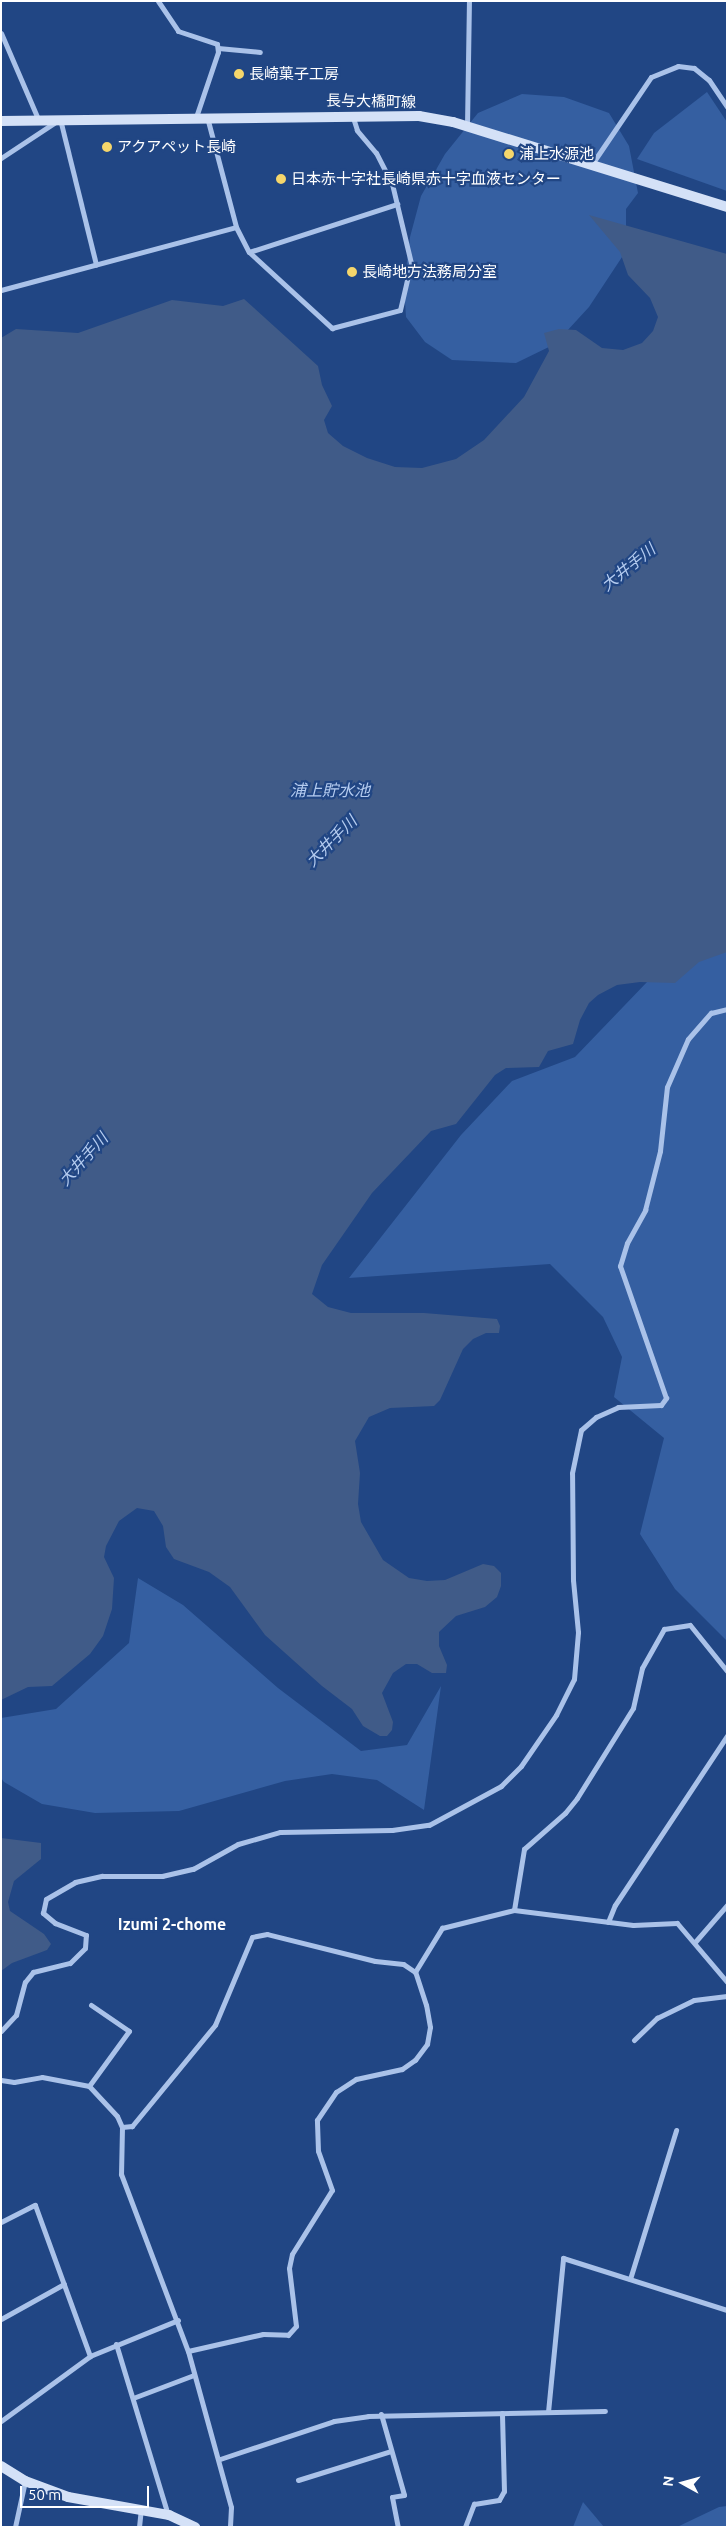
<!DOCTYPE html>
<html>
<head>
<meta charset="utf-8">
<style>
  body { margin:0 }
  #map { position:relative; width:728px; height:2528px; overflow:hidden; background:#214684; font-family:Ubuntu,"Noto Sans JP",sans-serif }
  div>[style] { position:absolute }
  .green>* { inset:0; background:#355fa1 }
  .water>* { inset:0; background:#405b88 }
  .street>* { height:5px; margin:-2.5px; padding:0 2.5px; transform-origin:2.5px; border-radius:2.5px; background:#aac2e9 }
  .secondary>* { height:10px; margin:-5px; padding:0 5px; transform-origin:5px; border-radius:5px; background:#d4e1f7 }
  .dots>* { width:14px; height:14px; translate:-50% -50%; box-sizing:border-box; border:2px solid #214684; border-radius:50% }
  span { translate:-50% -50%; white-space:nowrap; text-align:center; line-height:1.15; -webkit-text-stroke:4.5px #214684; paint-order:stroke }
  .poi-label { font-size:15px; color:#fff }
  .left { translate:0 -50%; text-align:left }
  .street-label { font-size:15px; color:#fff }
  .water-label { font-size:16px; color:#b5ccf0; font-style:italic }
  .neighbourhood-label { font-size:16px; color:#fff; font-weight:700 }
  .frame { position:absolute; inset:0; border:2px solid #fff; pointer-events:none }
  .north { position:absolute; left:658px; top:2458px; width:50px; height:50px; -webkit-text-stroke:4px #214684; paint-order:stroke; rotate:277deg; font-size:14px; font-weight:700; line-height:20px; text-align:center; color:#fff }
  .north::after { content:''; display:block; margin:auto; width:18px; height:22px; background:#fff; clip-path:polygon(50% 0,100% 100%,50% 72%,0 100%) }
  .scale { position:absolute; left:20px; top:2486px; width:129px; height:22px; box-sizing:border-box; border:2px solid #fff; border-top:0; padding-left:6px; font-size:15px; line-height:18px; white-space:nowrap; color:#fff; -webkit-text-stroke:4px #214684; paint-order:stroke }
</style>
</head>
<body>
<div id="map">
  <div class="green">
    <div style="clip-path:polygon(707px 92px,727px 122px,727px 191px,637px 159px,654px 133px)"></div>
    <div style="clip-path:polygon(522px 94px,564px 97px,609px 113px,629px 146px,638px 193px,626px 209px,626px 251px,589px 307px,555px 344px,516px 363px,452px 360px,425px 342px,406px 317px,404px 286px,410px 237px,421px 196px,445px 154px,478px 113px)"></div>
    <div style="clip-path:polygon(727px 941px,727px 1641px,675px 1589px,640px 1534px,664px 1438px,614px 1397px,622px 1357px,603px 1317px,550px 1264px,349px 1278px,461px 1135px,512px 1081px,575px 1057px,672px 956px)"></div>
    <div style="clip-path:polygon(138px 1578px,183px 1605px,278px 1688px,361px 1751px,407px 1745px,441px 1686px,424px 1810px,377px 1780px,332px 1774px,285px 1781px,179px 1811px,95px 1813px,42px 1804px,4px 1782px,1px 1778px,1px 1718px,56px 1709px,129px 1643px)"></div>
    <div style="clip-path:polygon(583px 2502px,604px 2527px,573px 2527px)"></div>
    <div style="clip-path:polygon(727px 2506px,727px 2527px,677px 2527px,719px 2507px)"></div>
  </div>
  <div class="water">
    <div style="clip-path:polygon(589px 215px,727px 254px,727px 952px,699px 962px,675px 983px,640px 982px,617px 985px,598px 995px,589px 1003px,580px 1020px,573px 1044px,548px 1051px,539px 1067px,506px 1068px,495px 1075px,456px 1124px,431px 1131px,372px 1193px,322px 1265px,312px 1294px,328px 1307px,351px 1313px,424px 1313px,497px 1319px,500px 1326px,499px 1333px,486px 1333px,473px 1339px,463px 1349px,440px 1400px,434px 1406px,390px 1408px,369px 1417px,355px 1441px,360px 1473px,358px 1504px,361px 1522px,383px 1560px,409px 1578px,427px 1581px,445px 1580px,483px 1564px,494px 1566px,501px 1573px,501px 1586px,497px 1597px,485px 1607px,456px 1616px,439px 1632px,439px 1646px,447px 1665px,446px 1673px,432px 1673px,417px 1664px,406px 1664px,393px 1673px,382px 1693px,393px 1722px,392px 1730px,387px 1736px,380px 1736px,363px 1726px,352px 1709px,322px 1686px,265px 1635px,230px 1587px,209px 1572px,174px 1559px,166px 1547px,163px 1526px,154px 1511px,137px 1508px,119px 1521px,106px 1546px,104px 1557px,114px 1578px,112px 1609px,103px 1636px,90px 1654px,52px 1686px,28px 1687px,1px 1700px,1px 338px,16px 329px,78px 333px,172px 300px,223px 306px,244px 299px,318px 366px,322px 385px,332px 406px,324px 420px,328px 433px,343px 446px,367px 458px,395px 467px,422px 468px,456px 459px,484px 440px,524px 397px,549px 351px,544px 333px,559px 329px,576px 330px,602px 348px,623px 350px,642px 343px,653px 331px,658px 317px,650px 298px,628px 275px,620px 252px)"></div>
    <div style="clip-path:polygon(1px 1838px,41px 1843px,41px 1859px,14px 1881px,8px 1902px,10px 1911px,44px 1934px,51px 1944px,47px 1950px,12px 1963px,1px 1971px)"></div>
  </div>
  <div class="street">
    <div style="left:158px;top:1px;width:36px;rotate:56deg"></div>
    <div style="left:178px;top:31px;width:41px;rotate:18.4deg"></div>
    <div style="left:217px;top:44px;width:8px;rotate:83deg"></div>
    <div style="left:218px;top:52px;width:69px;rotate:108.7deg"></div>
    <div style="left:1px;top:33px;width:94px;rotate:66.7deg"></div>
    <div style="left:218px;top:48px;width:42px;rotate:5.4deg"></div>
    <div style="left:207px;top:117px;width:114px;rotate:75.2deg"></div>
    <div style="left:236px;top:227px;width:28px;rotate:63deg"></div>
    <div style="left:249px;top:252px;width:113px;rotate:42.5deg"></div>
    <div style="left:332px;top:328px;width:70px;rotate:-14.8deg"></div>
    <div style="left:400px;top:310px;width:48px;rotate:-76.8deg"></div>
    <div style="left:411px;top:263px;width:81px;rotate:-103.5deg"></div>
    <div style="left:392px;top:184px;width:35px;rotate:-117deg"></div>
    <div style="left:376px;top:153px;width:30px;rotate:-130deg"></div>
    <div style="left:357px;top:130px;width:16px;rotate:-108deg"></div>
    <div style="left:467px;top:126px;width:125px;rotate:-89.1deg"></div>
    <div style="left:1px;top:158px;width:71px;rotate:-33.5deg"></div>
    <div style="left:60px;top:119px;width:150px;rotate:76.1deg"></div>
    <div style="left:592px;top:164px;width:105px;rotate:-55.9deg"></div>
    <div style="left:651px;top:77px;width:29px;rotate:-22deg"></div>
    <div style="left:678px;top:66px;width:16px;rotate:7deg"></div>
    <div style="left:694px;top:68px;width:19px;rotate:39deg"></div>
    <div style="left:709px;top:80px;width:32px;rotate:56deg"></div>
    <div style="left:249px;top:252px;width:156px;rotate:-18deg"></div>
    <div style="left:1px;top:290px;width:243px;rotate:-15deg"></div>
    <div style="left:514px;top:1910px;width:62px;rotate:-80.7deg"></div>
    <div style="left:524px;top:1849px;width:55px;rotate:-41.3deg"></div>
    <div style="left:565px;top:1813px;width:19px;rotate:-51deg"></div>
    <div style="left:577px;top:1798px;width:106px;rotate:-58.1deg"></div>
    <div style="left:633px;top:1708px;width:41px;rotate:-77.3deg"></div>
    <div style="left:642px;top:1668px;width:45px;rotate:-60.6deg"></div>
    <div style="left:664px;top:1629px;width:26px;rotate:-9deg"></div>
    <div style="left:690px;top:1625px;width:59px;rotate:51.2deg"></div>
    <div style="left:608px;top:1922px;width:18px;rotate:-68deg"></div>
    <div style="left:615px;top:1905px;width:203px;rotate:-56.5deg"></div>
    <div style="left:695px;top:1942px;width:49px;rotate:-49.1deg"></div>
    <div style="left:415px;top:1972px;width:52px;rotate:-58.5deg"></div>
    <div style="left:442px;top:1928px;width:74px;rotate:-14deg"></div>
    <div style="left:514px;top:1910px;width:120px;rotate:7.2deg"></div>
    <div style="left:633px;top:1925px;width:44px;rotate:-2.6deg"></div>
    <div style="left:677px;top:1923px;width:77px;rotate:49.7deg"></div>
    <div style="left:1px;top:2031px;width:22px;rotate:-47deg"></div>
    <div style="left:16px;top:2015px;width:34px;rotate:-75deg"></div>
    <div style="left:25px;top:1982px;width:13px;rotate:-51deg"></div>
    <div style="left:33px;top:1972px;width:38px;rotate:-14deg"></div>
    <div style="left:70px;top:1963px;width:21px;rotate:-45deg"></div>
    <div style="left:85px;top:1948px;width:13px;rotate:-86deg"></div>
    <div style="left:86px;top:1935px;width:33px;rotate:-159deg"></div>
    <div style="left:55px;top:1923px;width:16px;rotate:-140deg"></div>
    <div style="left:43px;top:1913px;width:14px;rotate:-78deg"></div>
    <div style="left:46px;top:1899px;width:34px;rotate:-30deg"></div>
    <div style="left:75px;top:1882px;width:28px;rotate:-13deg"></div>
    <div style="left:102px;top:1876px;width:60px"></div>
    <div style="left:162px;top:1876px;width:32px;rotate:-13deg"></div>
    <div style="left:193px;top:1869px;width:51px;rotate:-29.1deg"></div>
    <div style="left:238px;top:1844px;width:44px;rotate:-15.9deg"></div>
    <div style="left:280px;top:1832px;width:112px;rotate:-1deg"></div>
    <div style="left:392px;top:1830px;width:37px;rotate:-8deg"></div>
    <div style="left:429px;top:1825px;width:82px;rotate:-28.4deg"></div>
    <div style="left:501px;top:1786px;width:28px;rotate:-45deg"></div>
    <div style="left:521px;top:1766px;width:62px;rotate:-55.5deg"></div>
    <div style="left:556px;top:1715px;width:40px;rotate:-63.4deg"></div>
    <div style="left:574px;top:1679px;width:47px;rotate:-85.1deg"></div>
    <div style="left:578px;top:1632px;width:52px;rotate:-95.5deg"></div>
    <div style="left:573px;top:1580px;width:107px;rotate:-90.5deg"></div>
    <div style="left:572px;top:1473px;width:44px;rotate:-78.2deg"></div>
    <div style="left:581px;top:1430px;width:20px;rotate:-41deg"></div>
    <div style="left:596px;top:1417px;width:24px;rotate:-24deg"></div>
    <div style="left:618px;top:1407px;width:43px;rotate:-2.7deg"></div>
    <div style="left:661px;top:1405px;width:9px;rotate:-54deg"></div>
    <div style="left:666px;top:1398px;width:140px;rotate:-109.2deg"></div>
    <div style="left:620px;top:1266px;width:24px;rotate:-73deg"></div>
    <div style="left:627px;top:1243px;width:38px;rotate:-61deg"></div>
    <div style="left:645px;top:1210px;width:61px;rotate:-75.7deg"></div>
    <div style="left:660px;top:1151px;width:64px;rotate:-83.8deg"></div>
    <div style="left:667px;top:1087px;width:52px;rotate:-66.4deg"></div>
    <div style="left:688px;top:1039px;width:35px;rotate:-49deg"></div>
    <div style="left:711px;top:1013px;width:16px;rotate:-14deg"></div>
    <div style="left:634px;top:2040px;width:32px;rotate:-44deg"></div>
    <div style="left:657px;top:2018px;width:41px;rotate:-25.9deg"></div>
    <div style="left:694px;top:2000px;width:33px;rotate:-7deg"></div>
    <div style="left:1px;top:2080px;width:13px;rotate:9deg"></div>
    <div style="left:14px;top:2082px;width:28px;rotate:-10deg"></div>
    <div style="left:42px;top:2077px;width:48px;rotate:10.8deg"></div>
    <div style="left:89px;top:2086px;width:41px;rotate:47deg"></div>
    <div style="left:117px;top:2116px;width:12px;rotate:66deg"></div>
    <div style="left:89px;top:2086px;width:68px;rotate:-54deg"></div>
    <div style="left:129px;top:2031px;width:46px;rotate:-145.6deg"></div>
    <div style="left:1px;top:2222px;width:38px;rotate:-27deg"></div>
    <div style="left:35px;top:2205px;width:161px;rotate:70deg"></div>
    <div style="left:630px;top:2279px;width:156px;rotate:-72.8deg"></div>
    <div style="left:1px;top:2319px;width:72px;rotate:-29.1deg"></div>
    <div style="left:116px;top:2344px;width:179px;rotate:73.1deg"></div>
    <div style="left:188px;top:2351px;width:77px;rotate:-12.8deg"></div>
    <div style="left:263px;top:2334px;width:25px;rotate:2deg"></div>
    <div style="left:288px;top:2335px;width:12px;rotate:-48deg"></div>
    <div style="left:296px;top:2326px;width:58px;rotate:-96.9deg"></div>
    <div style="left:289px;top:2268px;width:14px;rotate:-78deg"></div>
    <div style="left:292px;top:2254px;width:75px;rotate:-58deg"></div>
    <div style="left:332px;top:2190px;width:41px;rotate:-109.7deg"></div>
    <div style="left:318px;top:2151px;width:31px;rotate:-92deg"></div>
    <div style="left:317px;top:2120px;width:34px;rotate:-56deg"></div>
    <div style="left:336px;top:2092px;width:24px;rotate:-33deg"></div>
    <div style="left:356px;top:2079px;width:47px;rotate:-12.3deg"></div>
    <div style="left:402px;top:2069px;width:16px;rotate:-35deg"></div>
    <div style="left:415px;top:2060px;width:20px;rotate:-53deg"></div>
    <div style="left:427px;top:2044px;width:17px;rotate:-80deg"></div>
    <div style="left:430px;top:2027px;width:22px;rotate:-100deg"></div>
    <div style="left:426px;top:2005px;width:35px;rotate:-108deg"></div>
    <div style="left:415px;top:1972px;width:14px;rotate:-146deg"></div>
    <div style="left:403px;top:1964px;width:28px;rotate:-174deg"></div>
    <div style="left:375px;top:1961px;width:111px;rotate:-166deg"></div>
    <div style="left:267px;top:1934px;width:15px;rotate:169deg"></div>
    <div style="left:252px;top:1937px;width:95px;rotate:112.8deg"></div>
    <div style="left:215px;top:2025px;width:131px;rotate:129.4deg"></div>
    <div style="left:132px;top:2126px;width:10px;rotate:174deg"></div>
    <div style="left:122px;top:2127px;width:47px;rotate:91.2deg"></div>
    <div style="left:121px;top:2174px;width:189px;rotate:69.3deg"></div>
    <div style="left:188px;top:2351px;width:162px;rotate:74.6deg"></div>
    <div style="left:231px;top:2507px;width:20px;rotate:93deg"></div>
    <div style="left:133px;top:2398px;width:65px;rotate:-20.7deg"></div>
    <div style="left:548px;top:2412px;width:155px;rotate:-84.4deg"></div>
    <div style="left:563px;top:2258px;width:172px;rotate:17.6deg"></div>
    <div style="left:381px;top:2414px;width:84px;rotate:74.1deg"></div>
    <div style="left:404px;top:2495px;width:12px;rotate:171deg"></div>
    <div style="left:392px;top:2497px;width:31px;rotate:79deg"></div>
    <div style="left:1px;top:2421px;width:110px;rotate:-36.1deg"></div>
    <div style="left:90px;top:2356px;width:95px;rotate:-22.2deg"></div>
    <div style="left:220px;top:2459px;width:120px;rotate:-18.4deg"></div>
    <div style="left:334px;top:2421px;width:34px;rotate:-8deg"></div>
    <div style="left:368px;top:2416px;width:237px;rotate:-1.2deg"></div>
    <div style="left:298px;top:2480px;width:97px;rotate:-17.3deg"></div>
    <div style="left:15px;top:2527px;width:47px;rotate:-77.7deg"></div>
    <div style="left:139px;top:2527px;width:18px;rotate:-84deg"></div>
    <div style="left:465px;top:2527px;width:25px;rotate:-69deg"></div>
    <div style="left:474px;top:2504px;width:25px;rotate:-9deg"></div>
    <div style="left:499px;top:2500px;width:10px;rotate:-61deg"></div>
    <div style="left:504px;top:2491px;width:78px;rotate:-91.5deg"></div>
  </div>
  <div class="secondary">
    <div style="left:1px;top:121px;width:418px;rotate:-0.7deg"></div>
    <div style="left:419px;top:116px;width:35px;rotate:10deg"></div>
    <div style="left:453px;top:122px;width:287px;rotate:17.2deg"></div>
    <div style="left:1px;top:2466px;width:28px;rotate:32deg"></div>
    <div style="left:25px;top:2481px;width:46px;rotate:20.4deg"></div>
    <div style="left:68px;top:2497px;width:103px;rotate:10.1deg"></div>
    <div style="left:169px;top:2515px;width:29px;rotate:25deg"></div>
  </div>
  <div class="dots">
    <div style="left:239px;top:74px;background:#f5d66b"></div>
    <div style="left:107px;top:147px;background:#f5d66b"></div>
    <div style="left:509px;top:154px;background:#f5d66b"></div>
    <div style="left:281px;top:179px;background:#f5d66b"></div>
    <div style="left:352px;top:272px;background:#f5d66b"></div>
  </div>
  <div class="poi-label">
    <span class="left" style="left:249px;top:74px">長崎菓子工房</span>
    <span class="left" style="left:117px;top:147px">アクアペット長崎</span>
    <span class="left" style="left:519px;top:154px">浦上水源池</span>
    <span class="left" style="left:291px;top:179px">日本赤十字社長崎県赤十字血液センター</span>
    <span class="left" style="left:362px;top:272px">長崎地方法務局分室</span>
  </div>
  <div class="street-label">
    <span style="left:371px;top:101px;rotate:1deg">長与大橋町線</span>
  </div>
  <div class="water-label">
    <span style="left:628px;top:567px;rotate:-39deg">大井手川</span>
    <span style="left:330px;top:790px">浦上貯水池</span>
    <span style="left:331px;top:841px;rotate:-45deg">大井手川</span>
    <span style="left:83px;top:1159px;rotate:-48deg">大井手川</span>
  </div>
  <div class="neighbourhood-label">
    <span style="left:172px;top:1924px">Izumi 2-chome</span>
  </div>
  <div class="frame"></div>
  <div class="north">N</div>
  <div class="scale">50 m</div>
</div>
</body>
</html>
